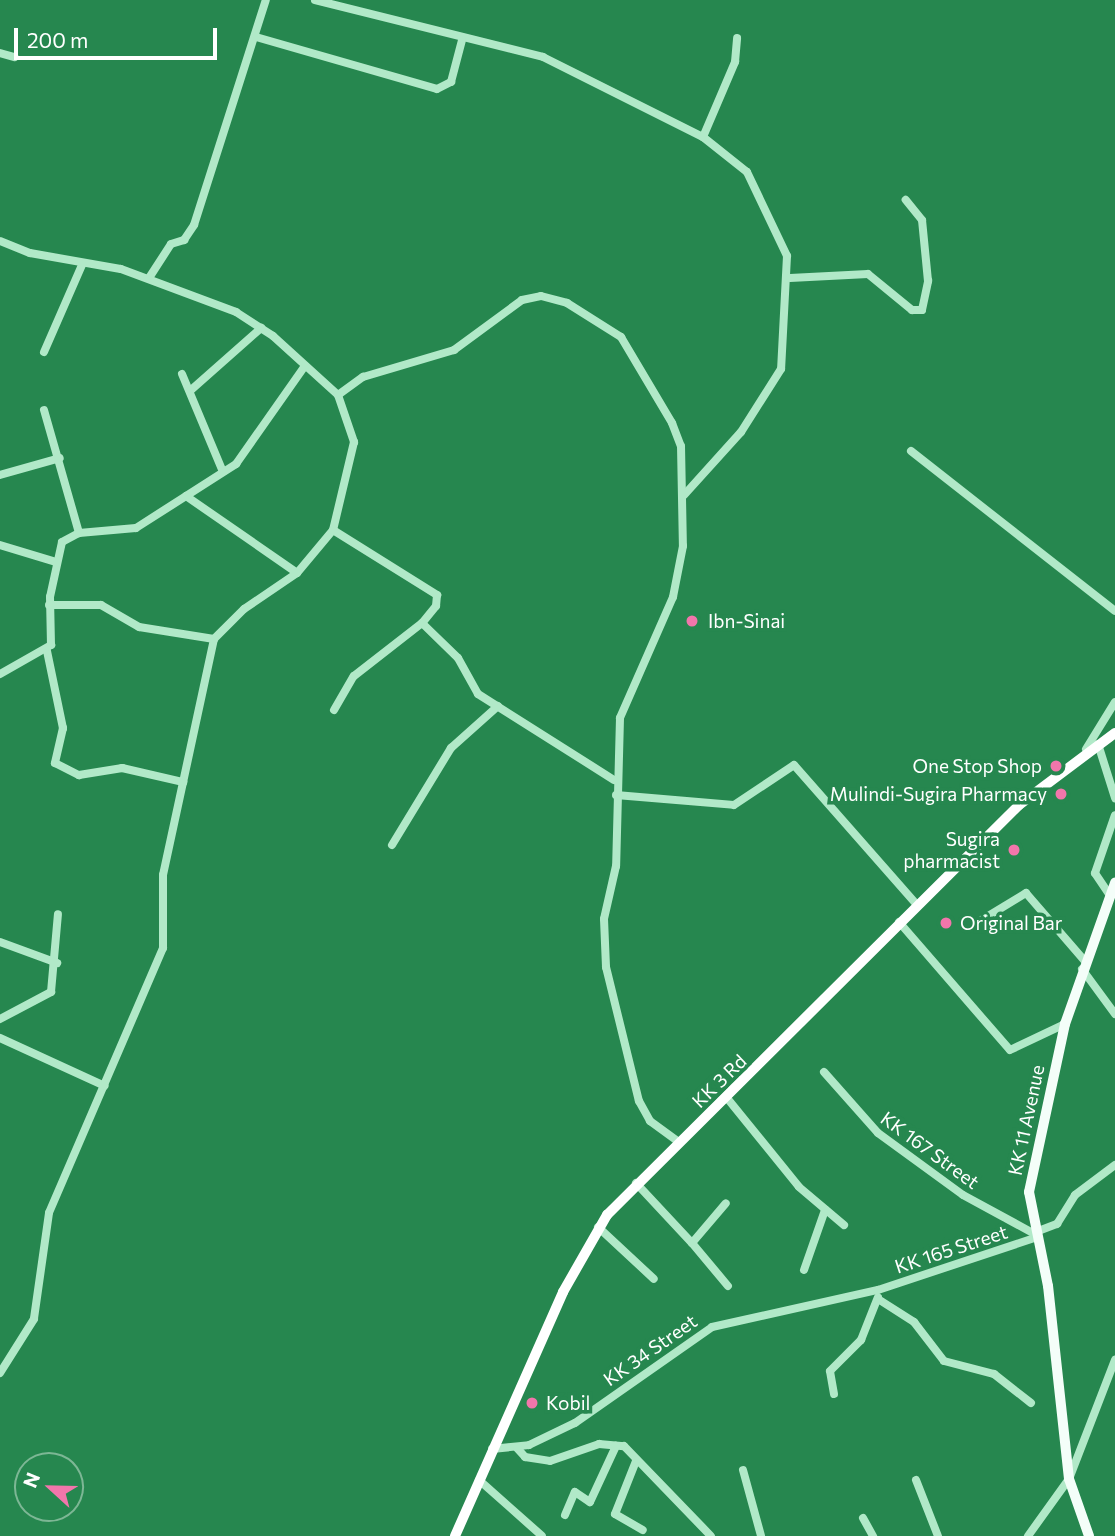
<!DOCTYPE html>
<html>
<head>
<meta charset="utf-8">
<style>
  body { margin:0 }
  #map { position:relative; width:1115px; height:1536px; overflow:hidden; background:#26874f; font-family:Commissioner,sans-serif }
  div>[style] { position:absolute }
  .minor>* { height:8px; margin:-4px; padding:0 4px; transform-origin:4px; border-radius:4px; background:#b1e9c8 }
  .major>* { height:10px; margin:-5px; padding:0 5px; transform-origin:5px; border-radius:5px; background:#f4fef9 }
  .highway>* { height:10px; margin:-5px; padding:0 5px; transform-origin:5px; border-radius:5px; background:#fff }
  .dots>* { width:19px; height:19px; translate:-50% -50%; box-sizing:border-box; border:4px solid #26874f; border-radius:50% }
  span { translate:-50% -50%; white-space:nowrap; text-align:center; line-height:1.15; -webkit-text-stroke:7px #26874f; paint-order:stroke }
  .poi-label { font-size:19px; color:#fff }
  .left { translate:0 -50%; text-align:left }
  .right { translate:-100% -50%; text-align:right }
  .street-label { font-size:19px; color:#fff }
  .north { position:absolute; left:14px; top:1452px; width:70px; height:70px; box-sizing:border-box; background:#26874f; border:2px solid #7db795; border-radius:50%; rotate:292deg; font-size:19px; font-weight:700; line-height:28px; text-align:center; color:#fff }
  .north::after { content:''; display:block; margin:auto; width:24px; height:32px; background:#f276ab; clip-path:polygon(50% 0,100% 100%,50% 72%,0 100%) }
  .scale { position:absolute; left:14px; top:28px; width:203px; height:32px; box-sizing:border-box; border:4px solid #fff; border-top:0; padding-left:9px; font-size:21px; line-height:24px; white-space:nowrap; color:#fff; -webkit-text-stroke:5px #26874f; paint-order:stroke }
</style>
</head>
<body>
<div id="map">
  <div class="minor">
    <div style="left:315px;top:0;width:235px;rotate:14deg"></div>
    <div style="left:543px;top:57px;width:179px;rotate:26.6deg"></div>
    <div style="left:703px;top:137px;width:56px;rotate:38.5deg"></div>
    <div style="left:747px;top:172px;width:93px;rotate:64.5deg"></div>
    <div style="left:787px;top:256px;width:113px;rotate:93deg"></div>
    <div style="left:781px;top:369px;width:75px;rotate:122.4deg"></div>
    <div style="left:741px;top:432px;width:85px;rotate:132.1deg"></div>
    <div style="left:256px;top:37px;width:188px;rotate:16deg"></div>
    <div style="left:437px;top:89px;width:16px;rotate:-27deg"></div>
    <div style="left:451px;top:82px;width:43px;rotate:-75.3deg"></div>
    <div style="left:0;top:53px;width:15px;rotate:16deg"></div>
    <div style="left:703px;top:137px;width:82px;rotate:-66.9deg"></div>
    <div style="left:735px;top:62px;width:24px;rotate:-85deg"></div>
    <div style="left:0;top:241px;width:32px;rotate:22deg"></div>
    <div style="left:30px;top:253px;width:92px;rotate:10deg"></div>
    <div style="left:121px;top:269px;width:123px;rotate:20.5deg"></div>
    <div style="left:236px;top:312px;width:44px;rotate:33deg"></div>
    <div style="left:273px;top:336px;width:88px;rotate:42.2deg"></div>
    <div style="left:338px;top:395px;width:50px;rotate:71.2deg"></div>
    <div style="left:354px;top:442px;width:90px;rotate:103.4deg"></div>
    <div style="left:333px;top:530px;width:56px;rotate:129.9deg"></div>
    <div style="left:297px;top:573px;width:64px;rotate:145.8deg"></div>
    <div style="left:244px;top:609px;width:42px;rotate:135deg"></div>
    <div style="left:214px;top:639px;width:241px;rotate:102.2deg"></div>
    <div style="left:163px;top:875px;width:73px;rotate:90deg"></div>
    <div style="left:163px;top:948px;width:288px;rotate:113.3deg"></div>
    <div style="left:49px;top:1213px;width:107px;rotate:98.1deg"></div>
    <div style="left:34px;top:1319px;width:64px;rotate:122.2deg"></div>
    <div style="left:149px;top:278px;width:40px;rotate:-57.1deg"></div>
    <div style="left:171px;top:244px;width:14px;rotate:-17deg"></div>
    <div style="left:184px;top:240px;width:18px;rotate:-56deg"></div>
    <div style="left:194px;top:225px;width:236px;rotate:-72.3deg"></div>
    <div style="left:790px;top:278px;width:78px;rotate:-2.9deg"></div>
    <div style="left:868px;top:274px;width:57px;rotate:39.3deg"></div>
    <div style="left:912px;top:310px;width:10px"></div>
    <div style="left:922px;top:310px;width:30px;rotate:-78deg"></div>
    <div style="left:928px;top:281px;width:61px;rotate:-95.6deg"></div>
    <div style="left:922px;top:220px;width:26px;rotate:-129deg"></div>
    <div style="left:44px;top:352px;width:95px;rotate:-66.4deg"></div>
    <div style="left:182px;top:374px;width:106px;rotate:67.3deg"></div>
    <div style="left:191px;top:390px;width:94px;rotate:-41.5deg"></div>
    <div style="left:338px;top:395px;width:31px;rotate:-36deg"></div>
    <div style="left:363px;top:377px;width:95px;rotate:-16.5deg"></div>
    <div style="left:454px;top:350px;width:84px;rotate:-36.3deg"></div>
    <div style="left:522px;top:300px;width:19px;rotate:-12deg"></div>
    <div style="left:541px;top:296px;width:27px;rotate:15deg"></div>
    <div style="left:567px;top:303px;width:64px;rotate:32.2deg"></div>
    <div style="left:621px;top:337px;width:100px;rotate:59.3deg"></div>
    <div style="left:672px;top:423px;width:25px;rotate:69deg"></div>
    <div style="left:681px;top:446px;width:100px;rotate:88.9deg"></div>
    <div style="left:683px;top:546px;width:52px;rotate:101.1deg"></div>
    <div style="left:673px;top:597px;width:132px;rotate:113.7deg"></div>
    <div style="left:620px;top:718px;width:148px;rotate:91.5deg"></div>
    <div style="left:616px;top:866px;width:54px;rotate:102.8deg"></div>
    <div style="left:604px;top:919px;width:48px;rotate:87.6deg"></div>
    <div style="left:606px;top:967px;width:138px;rotate:76.2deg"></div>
    <div style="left:639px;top:1101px;width:23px;rotate:61deg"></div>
    <div style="left:650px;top:1121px;width:36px;rotate:36deg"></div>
    <div style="left:44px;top:410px;width:128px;rotate:74.1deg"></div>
    <div style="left:911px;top:451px;width:259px;rotate:38.1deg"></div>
    <div style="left:0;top:475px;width:62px;rotate:-15.8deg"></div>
    <div style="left:186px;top:496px;width:135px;rotate:34.7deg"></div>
    <div style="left:333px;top:530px;width:123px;rotate:32deg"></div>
    <div style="left:437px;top:595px;width:11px;rotate:95deg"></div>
    <div style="left:436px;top:606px;width:22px;rotate:129deg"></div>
    <div style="left:422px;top:623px;width:50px;rotate:44.2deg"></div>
    <div style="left:458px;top:658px;width:41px;rotate:60.9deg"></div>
    <div style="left:478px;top:694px;width:161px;rotate:32.3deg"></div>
    <div style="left:0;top:545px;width:59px;rotate:16.9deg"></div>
    <div style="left:49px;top:605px;width:52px"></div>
    <div style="left:101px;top:605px;width:44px;rotate:30.1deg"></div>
    <div style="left:139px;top:627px;width:76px;rotate:9.1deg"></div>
    <div style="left:47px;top:651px;width:79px;rotate:78.3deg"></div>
    <div style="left:63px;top:728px;width:36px;rotate:103deg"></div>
    <div style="left:55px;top:763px;width:27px;rotate:27deg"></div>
    <div style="left:79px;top:775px;width:44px;rotate:-9.2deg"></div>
    <div style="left:122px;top:768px;width:63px;rotate:12.9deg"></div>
    <div style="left:0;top:674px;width:59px;rotate:-29.6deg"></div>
    <div style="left:51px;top:645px;width:48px;rotate:-91.2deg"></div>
    <div style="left:50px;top:597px;width:56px;rotate:-77.7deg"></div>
    <div style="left:62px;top:542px;width:19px;rotate:-28deg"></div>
    <div style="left:79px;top:533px;width:57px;rotate:-5deg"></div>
    <div style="left:136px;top:528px;width:119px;rotate:-32.6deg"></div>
    <div style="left:236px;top:464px;width:120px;rotate:-54.9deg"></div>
    <div style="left:334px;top:710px;width:39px;rotate:-60deg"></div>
    <div style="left:354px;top:676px;width:86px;rotate:-37.9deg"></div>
    <div style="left:1098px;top:744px;width:57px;rotate:72.5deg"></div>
    <div style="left:1086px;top:749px;width:55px;rotate:-58.3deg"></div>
    <div style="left:616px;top:795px;width:118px;rotate:4.8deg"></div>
    <div style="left:734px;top:805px;width:72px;rotate:-33.7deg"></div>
    <div style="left:794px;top:765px;width:185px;rotate:48.7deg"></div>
    <div style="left:392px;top:845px;width:114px;rotate:-58.7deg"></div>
    <div style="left:451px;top:748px;width:63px;rotate:-41.8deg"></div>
    <div style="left:1109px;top:894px;width:25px;rotate:-124deg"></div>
    <div style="left:1095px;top:873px;width:61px;rotate:-71deg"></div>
    <div style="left:980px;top:921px;width:54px;rotate:-31.3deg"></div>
    <div style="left:1026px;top:893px;width:89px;rotate:49.1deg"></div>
    <div style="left:899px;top:922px;width:169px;rotate:49.1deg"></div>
    <div style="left:1010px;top:1050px;width:61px;rotate:-25.3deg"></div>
    <div style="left:0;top:942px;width:61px;rotate:20.2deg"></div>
    <div style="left:1082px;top:969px;width:56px;rotate:53.7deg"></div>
    <div style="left:0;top:1019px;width:58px;rotate:-27.9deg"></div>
    <div style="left:51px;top:992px;width:78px;rotate:-84.9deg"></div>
    <div style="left:0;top:1038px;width:115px;rotate:24.6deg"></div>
    <div style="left:824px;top:1072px;width:81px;rotate:48.5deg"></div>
    <div style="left:878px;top:1133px;width:105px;rotate:36.1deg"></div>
    <div style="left:963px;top:1195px;width:80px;rotate:28.5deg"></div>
    <div style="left:1033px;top:1233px;width:26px;rotate:-21deg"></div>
    <div style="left:1057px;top:1224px;width:34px;rotate:-58deg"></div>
    <div style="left:1075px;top:1195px;width:50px;rotate:-36.9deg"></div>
    <div style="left:727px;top:1098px;width:114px;rotate:51deg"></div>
    <div style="left:799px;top:1187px;width:59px;rotate:40.2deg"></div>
    <div style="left:636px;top:1183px;width:82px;rotate:47deg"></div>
    <div style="left:692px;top:1243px;width:52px;rotate:-49.6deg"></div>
    <div style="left:598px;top:1227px;width:76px;rotate:42.9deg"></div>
    <div style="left:692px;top:1243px;width:56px;rotate:50.1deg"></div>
    <div style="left:804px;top:1270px;width:64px;rotate:-70.7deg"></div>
    <div style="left:878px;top:1299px;width:43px;rotate:32.6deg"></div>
    <div style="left:914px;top:1322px;width:49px;rotate:52.4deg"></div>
    <div style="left:944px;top:1361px;width:52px;rotate:14.6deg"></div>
    <div style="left:994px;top:1374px;width:47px;rotate:38.1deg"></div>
    <div style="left:834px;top:1394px;width:23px;rotate:-100deg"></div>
    <div style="left:830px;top:1371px;width:44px;rotate:-45deg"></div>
    <div style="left:861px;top:1340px;width:46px;rotate:-68.4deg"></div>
    <div style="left:517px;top:1448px;width:12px;rotate:48deg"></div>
    <div style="left:525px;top:1457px;width:25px;rotate:9deg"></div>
    <div style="left:550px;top:1461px;width:52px;rotate:-19.1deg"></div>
    <div style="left:599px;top:1444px;width:25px;rotate:5deg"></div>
    <div style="left:624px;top:1446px;width:125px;rotate:46deg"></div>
    <div style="left:492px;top:1449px;width:37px;rotate:-6deg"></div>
    <div style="left:529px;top:1445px;width:51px;rotate:-25.6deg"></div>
    <div style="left:575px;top:1423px;width:167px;rotate:-35deg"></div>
    <div style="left:712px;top:1327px;width:170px;rotate:-12.6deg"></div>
    <div style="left:878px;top:1290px;width:164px;rotate:-18.4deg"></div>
    <div style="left:636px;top:1461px;width:57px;rotate:111.6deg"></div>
    <div style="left:615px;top:1514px;width:32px;rotate:30deg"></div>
    <div style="left:743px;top:1470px;width:68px;rotate:74.7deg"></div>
    <div style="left:479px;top:1480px;width:84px;rotate:41.6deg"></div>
    <div style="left:916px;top:1480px;width:60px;rotate:68.6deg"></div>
    <div style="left:565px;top:1515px;width:25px;rotate:-67deg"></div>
    <div style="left:575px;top:1492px;width:18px;rotate:34deg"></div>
    <div style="left:590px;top:1502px;width:62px;rotate:-65.1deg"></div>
    <div style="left:863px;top:1518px;width:21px;rotate:61deg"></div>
    <div style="left:1028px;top:1536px;width:70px;rotate:-54.3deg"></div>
    <div style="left:1069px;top:1479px;width:128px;rotate:-68.9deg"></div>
  </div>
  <div class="major">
    <div style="left:1089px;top:1536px;width:60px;rotate:-109.3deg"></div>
    <div style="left:1069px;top:1479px;width:194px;rotate:-96.2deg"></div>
    <div style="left:1048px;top:1286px;width:96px;rotate:-101.4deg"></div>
    <div style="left:1029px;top:1192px;width:172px;rotate:-77.9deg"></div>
    <div style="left:1065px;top:1024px;width:150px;rotate:-70.5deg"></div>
  </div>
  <div class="highway">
    <div style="left:455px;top:1536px;width:267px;rotate:-66.1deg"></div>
    <div style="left:563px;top:1292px;width:89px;rotate:-60.3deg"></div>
    <div style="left:607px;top:1215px;width:581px;rotate:-44.86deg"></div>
    <div style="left:1019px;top:805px;width:120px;rotate:-36.9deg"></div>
  </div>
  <div class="dots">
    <div style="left:692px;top:621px;background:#f276ab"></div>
    <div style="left:1056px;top:766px;background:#f276ab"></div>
    <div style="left:1061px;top:794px;background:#f276ab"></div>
    <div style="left:1014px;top:850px;background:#f276ab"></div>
    <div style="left:946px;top:923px;background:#f276ab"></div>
    <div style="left:532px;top:1403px;background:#f276ab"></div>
  </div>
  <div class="poi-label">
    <span class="left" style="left:708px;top:621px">Ibn-Sinai</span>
    <span class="right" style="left:1042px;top:766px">One Stop Shop</span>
    <span class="right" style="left:1047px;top:794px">Mulindi-Sugira Pharmacy</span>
    <span class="right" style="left:1000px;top:850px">Sugira<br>pharmacist</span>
    <span class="left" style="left:960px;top:923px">Original Bar</span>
    <span class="left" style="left:546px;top:1403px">Kobil</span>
  </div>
  <div class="street-label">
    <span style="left:719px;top:1081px;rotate:-44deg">KK 3 Rd</span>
    <span style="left:1026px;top:1120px;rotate:-78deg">KK 11 Avenue</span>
    <span style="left:930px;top:1150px;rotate:36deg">KK 167 Street</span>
    <span style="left:951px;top:1249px;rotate:-18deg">KK 165 Street</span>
    <span style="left:650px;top:1350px;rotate:-35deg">KK 34 Street</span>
  </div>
  <div class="north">N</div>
  <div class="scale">200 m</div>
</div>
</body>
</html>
